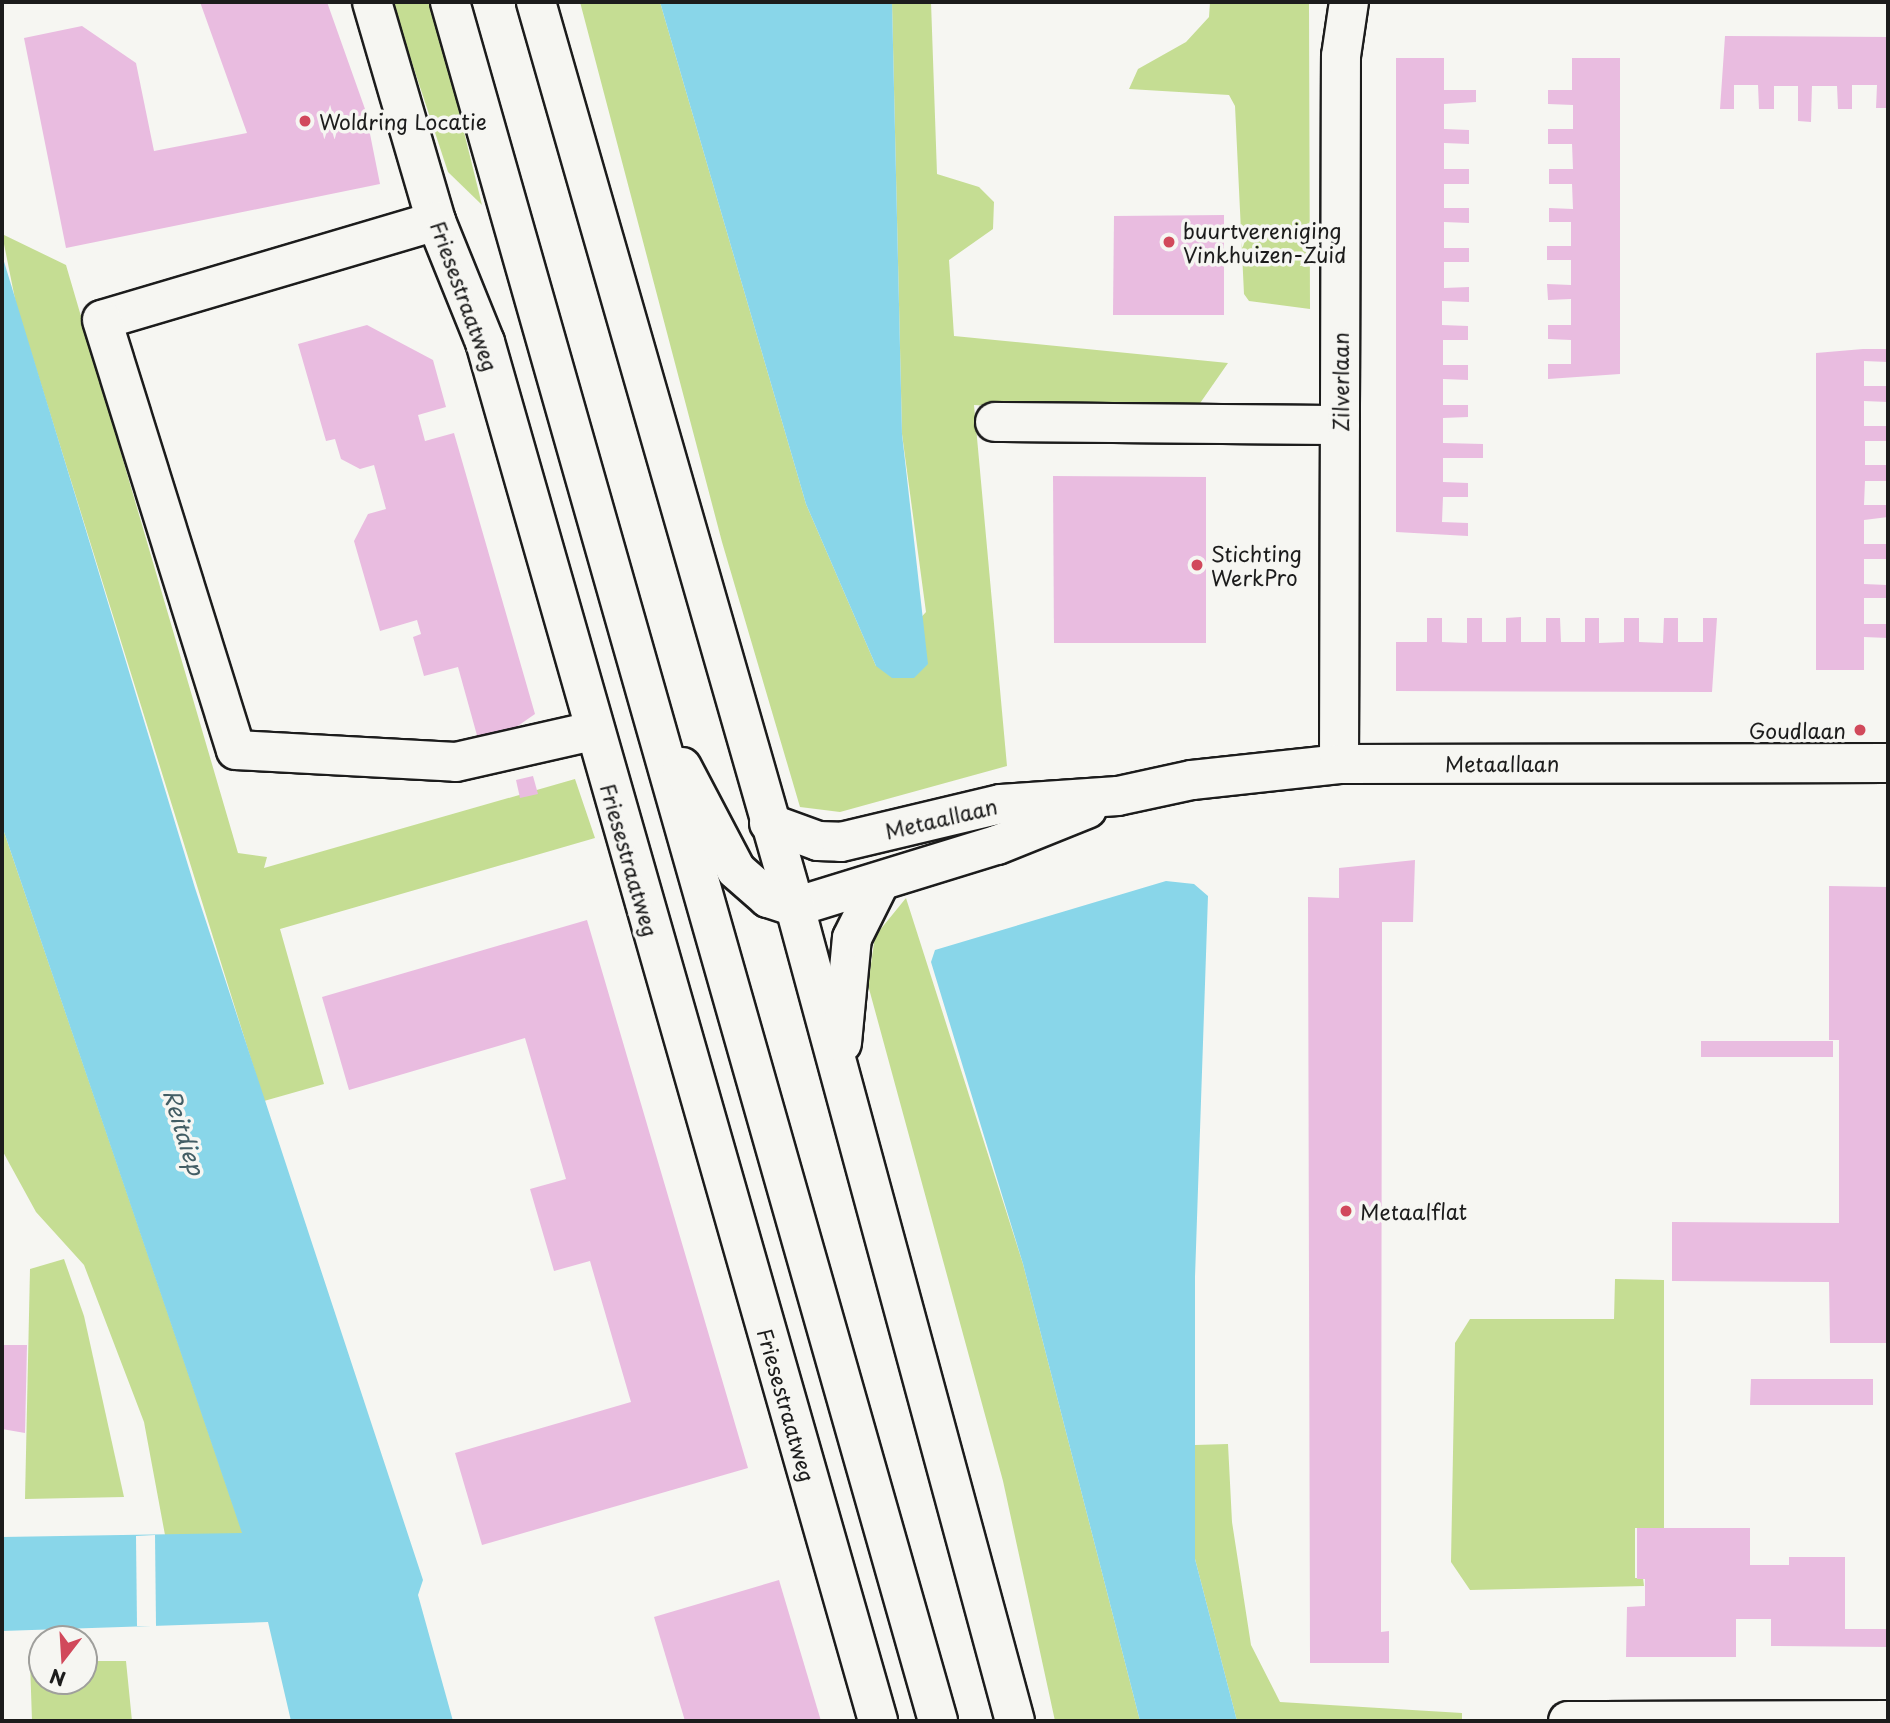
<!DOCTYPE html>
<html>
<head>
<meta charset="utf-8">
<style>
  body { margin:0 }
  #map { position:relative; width:1890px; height:1723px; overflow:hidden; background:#f6f6f2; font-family:"Playpen Sans",sans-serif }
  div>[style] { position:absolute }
  .green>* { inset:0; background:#c5dd93 }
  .water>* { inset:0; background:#89d6e9 }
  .pier>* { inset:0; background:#f6f6f2 }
  .building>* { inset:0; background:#e9bce0 }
  .roads { filter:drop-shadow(2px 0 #1c1c1c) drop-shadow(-2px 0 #1c1c1c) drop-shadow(0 2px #1c1c1c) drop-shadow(0 -2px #1c1c1c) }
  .minor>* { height:38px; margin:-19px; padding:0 19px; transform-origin:19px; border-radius:19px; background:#f6f6f2 }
  .highway>* { height:38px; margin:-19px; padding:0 19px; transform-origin:19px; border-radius:19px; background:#f6f6f2 }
  .dots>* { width:19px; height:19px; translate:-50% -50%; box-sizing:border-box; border:4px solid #f6f6f2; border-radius:50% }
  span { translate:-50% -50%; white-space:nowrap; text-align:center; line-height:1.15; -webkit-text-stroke:7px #f6f6f2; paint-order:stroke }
  .poi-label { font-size:21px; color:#1c1c1c }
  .left { translate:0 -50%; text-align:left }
  .right { translate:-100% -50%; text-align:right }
  .street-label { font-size:21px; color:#1c1c1c }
  .water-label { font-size:23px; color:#425d64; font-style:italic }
  .frame { position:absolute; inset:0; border:4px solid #1c1c1c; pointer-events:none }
  .north { position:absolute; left:28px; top:1625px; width:70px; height:70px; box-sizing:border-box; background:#f6f6f2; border:2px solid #9f9f9c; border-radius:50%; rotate:197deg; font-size:19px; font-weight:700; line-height:28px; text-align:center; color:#1c1c1c }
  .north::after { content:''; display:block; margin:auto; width:24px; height:32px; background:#d1495b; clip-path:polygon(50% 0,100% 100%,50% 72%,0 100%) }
</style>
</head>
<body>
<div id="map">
  <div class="green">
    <div style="clip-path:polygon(392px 2px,432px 2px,482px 205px,448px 172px)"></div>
    <div style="clip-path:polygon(580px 2px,660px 2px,806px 504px,876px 666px,926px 612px,902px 434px,892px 2px,931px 2px,937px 174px,979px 187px,994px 202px,993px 229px,949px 260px,954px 336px,1228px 363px,1189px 419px,974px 405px,1007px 766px,840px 812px,800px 807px,722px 542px)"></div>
    <div style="clip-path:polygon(1210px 2px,1309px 2px,1310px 309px,1249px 301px,1244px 294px,1235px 106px,1229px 95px,1129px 89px,1138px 69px,1186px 42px,1209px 17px)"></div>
    <div style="clip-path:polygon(2px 234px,66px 265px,238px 853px,267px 857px,264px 868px,575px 779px,595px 838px,280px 929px,324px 1084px,264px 1101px,16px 304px)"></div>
    <div style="clip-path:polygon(2px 826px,243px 1534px,165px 1535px,144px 1422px,84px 1265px,36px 1212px,2px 1150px)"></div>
    <div style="clip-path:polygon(906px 898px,1023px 1264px,1140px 1721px,1055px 1721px,1003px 1481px,868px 985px,875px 936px)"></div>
    <div style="clip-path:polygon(64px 1259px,84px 1316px,124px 1497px,25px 1499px,30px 1269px)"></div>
    <div style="clip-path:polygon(1615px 1279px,1664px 1280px,1664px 1528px,1635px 1528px,1635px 1578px,1643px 1578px,1644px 1586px,1470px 1590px,1451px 1562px,1455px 1343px,1470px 1319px,1614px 1319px)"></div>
    <div style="clip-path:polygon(1228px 1444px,1232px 1522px,1251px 1645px,1280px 1702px,1462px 1713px,1462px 1721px,1237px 1721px,1195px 1559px,1195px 1445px)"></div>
    <div style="clip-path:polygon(30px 1661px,42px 1661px,42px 1681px,84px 1681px,84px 1661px,126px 1661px,132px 1721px,32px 1721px)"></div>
  </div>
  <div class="water">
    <div style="clip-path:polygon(660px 2px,892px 2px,902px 434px,928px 664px,914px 678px,892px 678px,876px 666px,806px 504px)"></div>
    <div style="clip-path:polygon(2px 255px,195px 888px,423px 1580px,418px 1595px,453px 1721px,291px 1721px,268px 1622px,2px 1631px,2px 1537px,242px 1533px,2px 826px)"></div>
    <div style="clip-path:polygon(1166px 881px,1194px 884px,1208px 896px,1195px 1277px,1195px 1559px,1237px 1721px,1140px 1721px,1023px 1264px,931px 962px,935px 950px)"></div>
  </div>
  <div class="pier">
    <div style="clip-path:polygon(155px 1535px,156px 1626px,137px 1626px,136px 1536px)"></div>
  </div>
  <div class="building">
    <div style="clip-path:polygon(200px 2px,327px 2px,365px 109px,380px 184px,66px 248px,24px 38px,82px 26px,136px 63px,154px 151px,247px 133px)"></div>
    <div style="clip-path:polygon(1725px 36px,1888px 37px,1888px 108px,1876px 108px,1877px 85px,1852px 85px,1852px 109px,1838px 109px,1837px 86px,1812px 86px,1811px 122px,1798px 121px,1798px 86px,1774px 86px,1774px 109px,1759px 109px,1758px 85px,1734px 85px,1734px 109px,1720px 109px)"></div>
    <div style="clip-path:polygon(1396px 58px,1444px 58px,1444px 90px,1476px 90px,1476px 102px,1444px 104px,1444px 129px,1469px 130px,1469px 144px,1444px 143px,1444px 169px,1469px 169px,1469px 184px,1444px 184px,1444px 208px,1469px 208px,1469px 223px,1444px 222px,1444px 248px,1469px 248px,1469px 262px,1444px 262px,1444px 288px,1469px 287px,1469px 302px,1442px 301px,1442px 325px,1468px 326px,1468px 340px,1443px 340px,1443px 365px,1468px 365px,1468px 380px,1443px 379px,1443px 405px,1468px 405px,1468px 417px,1443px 418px,1443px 443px,1483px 444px,1483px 458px,1443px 458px,1443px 482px,1468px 483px,1468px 497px,1443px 497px,1442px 522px,1468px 523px,1468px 536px,1396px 532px)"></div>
    <div style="clip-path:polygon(1572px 58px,1620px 58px,1620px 374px,1548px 379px,1548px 364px,1571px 364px,1571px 340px,1548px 339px,1548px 325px,1571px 325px,1571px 299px,1548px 300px,1547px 284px,1571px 285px,1571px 260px,1547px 260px,1547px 246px,1571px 246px,1571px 222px,1549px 222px,1549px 208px,1573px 209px,1572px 184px,1549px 184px,1549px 169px,1573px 169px,1572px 144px,1548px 144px,1548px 129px,1573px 129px,1573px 105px,1548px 104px,1548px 90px,1572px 90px)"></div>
    <div style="clip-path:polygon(1224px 215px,1224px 315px,1113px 315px,1114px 216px)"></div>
    <div style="clip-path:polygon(367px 325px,433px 360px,446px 407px,418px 415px,425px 441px,454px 433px,535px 714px,502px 737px,478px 739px,458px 667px,424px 676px,413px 637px,421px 634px,417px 620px,380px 631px,354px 541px,368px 514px,386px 509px,374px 465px,360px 469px,341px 459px,335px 439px,326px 441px,298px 344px)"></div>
    <div style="clip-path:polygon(1863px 349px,1888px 349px,1888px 362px,1864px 361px,1864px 386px,1888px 386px,1888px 402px,1864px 401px,1864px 426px,1888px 426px,1888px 441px,1865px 441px,1865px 465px,1888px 465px,1888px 481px,1865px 481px,1864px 505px,1888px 505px,1888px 517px,1864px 520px,1864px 544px,1888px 544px,1888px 559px,1864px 559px,1864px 584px,1887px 585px,1887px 598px,1864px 598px,1864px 624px,1888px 624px,1888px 638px,1864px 637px,1864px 670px,1816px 670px,1816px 353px)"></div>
    <div style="clip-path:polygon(1053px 476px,1206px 477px,1206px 643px,1054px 643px)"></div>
    <div style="clip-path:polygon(1521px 617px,1521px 642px,1546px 642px,1546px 618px,1560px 618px,1561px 642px,1585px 642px,1585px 618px,1599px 618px,1599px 643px,1624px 642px,1624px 618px,1639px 618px,1639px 642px,1663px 643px,1664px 618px,1678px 618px,1678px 642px,1703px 642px,1703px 618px,1717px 618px,1712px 692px,1396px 691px,1396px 642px,1427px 642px,1427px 618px,1442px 618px,1442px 642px,1467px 643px,1467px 618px,1482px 618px,1482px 642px,1506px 642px,1506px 618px)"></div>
    <div style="clip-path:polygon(533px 776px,538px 794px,520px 798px,516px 780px)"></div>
    <div style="clip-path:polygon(1415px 860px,1413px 922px,1382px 922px,1381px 1632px,1389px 1631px,1389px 1663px,1310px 1663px,1308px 897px,1339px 898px,1339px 868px)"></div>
    <div style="clip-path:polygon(1829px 886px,1888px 887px,1888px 1343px,1830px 1343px,1829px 1282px,1672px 1281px,1672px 1222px,1839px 1223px,1839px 1040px,1829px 1040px)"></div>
    <div style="clip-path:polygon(587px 920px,748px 1468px,482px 1545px,455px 1453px,631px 1402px,590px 1261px,554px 1271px,530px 1189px,566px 1179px,525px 1038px,349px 1090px,322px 997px)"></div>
    <div style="clip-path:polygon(1701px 1041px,1833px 1041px,1833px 1057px,1701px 1057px)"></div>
    <div style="clip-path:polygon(2px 1345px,27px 1345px,25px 1433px,2px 1429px)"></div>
    <div style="clip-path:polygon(1751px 1379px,1873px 1379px,1873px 1405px,1750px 1405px)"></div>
    <div style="clip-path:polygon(1637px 1528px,1750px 1528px,1750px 1565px,1789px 1565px,1789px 1557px,1845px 1557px,1845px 1629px,1888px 1629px,1888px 1647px,1771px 1646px,1771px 1619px,1736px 1619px,1736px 1657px,1626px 1657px,1627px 1607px,1645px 1606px,1645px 1579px,1637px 1579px)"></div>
    <div style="clip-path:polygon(779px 1580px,821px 1721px,685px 1721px,654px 1617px)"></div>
  </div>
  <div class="roads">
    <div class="minor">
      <div style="left:372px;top:2px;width:228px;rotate:73.7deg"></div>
      <div style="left:436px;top:221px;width:131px;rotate:68deg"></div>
      <div style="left:485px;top:342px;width:1434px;rotate:74.09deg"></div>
      <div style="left:436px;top:221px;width:348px;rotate:163.5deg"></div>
      <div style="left:102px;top:320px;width:450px;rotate:72.7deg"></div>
      <div style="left:236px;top:750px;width:220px;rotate:3.1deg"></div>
      <div style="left:456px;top:762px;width:140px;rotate:-12.8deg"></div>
      <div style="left:995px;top:422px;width:345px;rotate:0.5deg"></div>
      <div style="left:1339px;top:764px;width:708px;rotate:-89.84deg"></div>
      <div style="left:1341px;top:56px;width:55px;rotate:-81.6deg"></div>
      <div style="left:769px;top:823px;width:52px;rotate:20.2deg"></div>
      <div style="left:818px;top:841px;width:23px;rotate:2deg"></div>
      <div style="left:841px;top:842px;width:164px;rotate:-13.4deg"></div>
      <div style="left:1001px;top:804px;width:117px;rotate:-3.9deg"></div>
      <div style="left:1118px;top:796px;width:76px;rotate:-12.2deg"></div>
      <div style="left:1192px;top:780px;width:148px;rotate:-6.2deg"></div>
      <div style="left:1339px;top:764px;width:549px;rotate:-0.1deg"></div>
      <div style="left:795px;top:907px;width:211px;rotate:-17.1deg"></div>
      <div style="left:997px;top:845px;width:97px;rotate:-21.8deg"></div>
      <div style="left:1568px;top:1721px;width:32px"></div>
      <div style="left:1601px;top:1721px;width:287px;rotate:-0.2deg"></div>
    </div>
    <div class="highway">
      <div style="left:450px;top:2px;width:1787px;rotate:74.15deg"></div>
      <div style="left:536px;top:2px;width:941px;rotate:74.03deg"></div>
      <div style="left:795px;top:907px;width:843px;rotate:74.88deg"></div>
      <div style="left:682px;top:767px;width:116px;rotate:62.3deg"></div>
      <div style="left:736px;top:870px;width:43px;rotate:41.2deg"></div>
      <div style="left:768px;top:898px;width:28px;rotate:18deg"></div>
      <div style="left:842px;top:1043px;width:105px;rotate:-84.6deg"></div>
      <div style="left:852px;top:938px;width:60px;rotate:-63.4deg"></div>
    </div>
  </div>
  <div class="dots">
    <div style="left:305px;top:121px;background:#d1495b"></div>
    <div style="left:1169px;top:242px;background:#d1495b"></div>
    <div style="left:1197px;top:565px;background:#d1495b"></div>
    <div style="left:1860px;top:730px;background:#d1495b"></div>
    <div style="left:1346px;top:1211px;background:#d1495b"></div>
  </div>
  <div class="poi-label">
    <span class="left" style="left:319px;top:121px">Woldring Locatie</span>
    <span class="left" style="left:1183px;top:242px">buurtvereniging<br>Vinkhuizen-Zuid</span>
    <span class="left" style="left:1211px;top:565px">Stichting<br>WerkPro</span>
    <span class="right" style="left:1846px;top:730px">Goudlaan</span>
    <span class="left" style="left:1360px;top:1211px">Metaalflat</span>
  </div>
  <div class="street-label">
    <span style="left:465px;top:296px;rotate:70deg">Friesestraatweg</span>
    <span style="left:1340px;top:382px;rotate:-90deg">Zilverlaan</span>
    <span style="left:1502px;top:763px">Metaallaan</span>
    <span style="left:941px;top:818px;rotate:-13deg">Metaallaan</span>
    <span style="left:630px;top:860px;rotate:74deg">Friesestraatweg</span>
    <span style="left:787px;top:1405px;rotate:74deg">Friesestraatweg</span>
  </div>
  <div class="water-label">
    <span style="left:184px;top:1132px;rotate:73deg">Reitdiep</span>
  </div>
  <div class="frame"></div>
  <div class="north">N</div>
</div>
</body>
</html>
